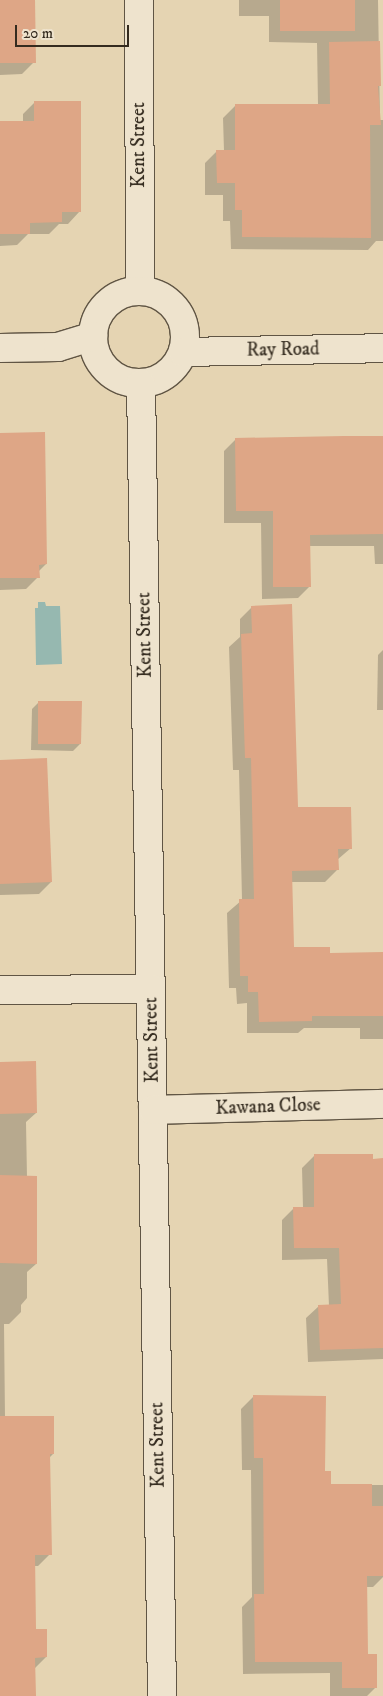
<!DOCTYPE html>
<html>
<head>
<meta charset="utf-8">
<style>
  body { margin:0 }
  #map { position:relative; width:383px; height:1696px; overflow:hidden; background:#e5d4b2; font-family:"IM FELL DW Pica",serif }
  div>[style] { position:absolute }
  .water>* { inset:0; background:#96b8b0 }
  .shadow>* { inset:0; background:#0003 }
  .building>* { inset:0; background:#dea686 }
  .roads { filter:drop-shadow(1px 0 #605544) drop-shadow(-1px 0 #605544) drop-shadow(0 1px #605544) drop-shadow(0 -1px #605544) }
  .minor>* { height:28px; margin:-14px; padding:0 14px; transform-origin:14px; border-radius:14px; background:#eee3cd }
  .minor>.ring { margin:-14px; padding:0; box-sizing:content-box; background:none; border:28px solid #eee3cd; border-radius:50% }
  span { translate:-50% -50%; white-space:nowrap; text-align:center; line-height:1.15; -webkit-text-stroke:4px #eee3cd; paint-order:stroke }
  .street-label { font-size:19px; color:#342b1f }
  .scale { position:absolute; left:15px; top:25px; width:114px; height:22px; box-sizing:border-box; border:2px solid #342b1f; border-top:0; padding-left:6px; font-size:15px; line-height:18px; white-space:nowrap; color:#342b1f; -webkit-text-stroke:4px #eee3cd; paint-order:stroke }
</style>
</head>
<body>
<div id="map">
  <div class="water">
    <div style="clip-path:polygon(38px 602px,45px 602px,46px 606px,60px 606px,62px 664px,36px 665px,35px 608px,38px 608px)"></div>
  </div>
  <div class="shadow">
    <div style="clip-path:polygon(0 0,33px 0,34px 62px,22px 74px,0 75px)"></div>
    <div style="clip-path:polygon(239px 0,378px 0,380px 120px,383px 120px,383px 241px,376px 241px,368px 250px,231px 249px,230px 221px,223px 221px,223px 195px,205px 195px,205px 163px,217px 151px,224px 151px,223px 118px,235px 106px,318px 105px,317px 43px,269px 42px,269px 16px,239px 16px)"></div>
    <div style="clip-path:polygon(35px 102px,80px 211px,68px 224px,59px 224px,49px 234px,28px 234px,17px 245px,0 246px,0 122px,23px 122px,23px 114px)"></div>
    <div style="clip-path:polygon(0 434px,46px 564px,38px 572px,38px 577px,26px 589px,0 590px)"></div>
    <div style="clip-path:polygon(383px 437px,383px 564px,375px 564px,374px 546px,309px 546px,310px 586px,298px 598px,262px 599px,261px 523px,224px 523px,224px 451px,236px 439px)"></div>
    <div style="clip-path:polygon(252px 607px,296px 809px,351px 848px,337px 860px,337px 870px,325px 882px,291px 882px,293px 948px,328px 954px,383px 953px,383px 1039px,360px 1039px,360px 1028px,304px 1028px,298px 1033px,247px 1033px,247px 1003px,237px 1004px,236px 988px,229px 988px,227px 913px,242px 900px,239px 770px,233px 770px,229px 647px,240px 637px,240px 619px)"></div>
    <div style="clip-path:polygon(383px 650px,383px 710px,377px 710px,378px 655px)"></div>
    <div style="clip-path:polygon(39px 702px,80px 744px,73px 751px,31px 750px,32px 709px)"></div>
    <div style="clip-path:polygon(0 762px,51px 882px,39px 894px,0 895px)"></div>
    <div style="clip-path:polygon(0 1063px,36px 1113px,26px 1122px,27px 1177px,36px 1264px,27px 1272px,27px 1298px,21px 1305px,21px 1312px,9px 1324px,4px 1324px,5px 1417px,53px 1454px,48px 1459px,50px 1554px,38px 1566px,34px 1566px,35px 1630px,46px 1657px,34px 1669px,34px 1696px,0 1696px)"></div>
    <div style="clip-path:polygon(314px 1156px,372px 1160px,383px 1194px,383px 1359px,308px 1362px,306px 1318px,319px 1306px,329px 1306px,327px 1259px,282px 1260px,282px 1220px,294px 1208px,303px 1208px,302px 1168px)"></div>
    <div style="clip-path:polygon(253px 1397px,324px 1472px,330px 1485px,383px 1485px,383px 1577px,373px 1587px,366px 1587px,367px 1655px,376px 1687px,367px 1696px,330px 1696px,330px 1673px,243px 1674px,242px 1607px,252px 1597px,251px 1470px,242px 1470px,241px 1409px)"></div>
  </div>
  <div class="building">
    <div style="clip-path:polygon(0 0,35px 0,36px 63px,0 63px)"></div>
    <div style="clip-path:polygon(280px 0,355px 0,355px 31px,280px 31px)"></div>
    <div style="clip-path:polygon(380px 41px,381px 86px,378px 86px,381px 125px,370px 125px,371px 238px,242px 237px,242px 210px,235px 210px,235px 183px,217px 183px,216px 150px,235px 150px,235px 104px,330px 104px,329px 42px)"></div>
    <div style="clip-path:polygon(34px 101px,81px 101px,81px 212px,62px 212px,62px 222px,30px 223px,30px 234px,0 234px,0 121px,34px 121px)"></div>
    <div style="clip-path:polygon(45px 432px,47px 564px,39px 565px,40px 578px,0 578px,0 433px)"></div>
    <div style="clip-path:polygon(344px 436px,383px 436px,383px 534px,310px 535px,311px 587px,273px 587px,273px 511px,236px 511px,235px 438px)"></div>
    <div style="clip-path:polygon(292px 604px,298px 807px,351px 807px,352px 849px,338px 849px,339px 870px,292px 871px,294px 947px,330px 947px,330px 953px,383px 952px,383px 1016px,312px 1016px,312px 1021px,259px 1022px,258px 992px,248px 992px,248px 976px,240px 976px,239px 899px,254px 899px,251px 758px,245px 758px,241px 634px,252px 633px,251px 606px)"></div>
    <div style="clip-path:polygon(38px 701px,82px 701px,81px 744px,38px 744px)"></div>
    <div style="clip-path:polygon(47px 758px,52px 882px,0 884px,0 760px)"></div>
    <div style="clip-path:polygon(36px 1061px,37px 1113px,0 1114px,0 1062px)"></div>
    <div style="clip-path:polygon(314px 1154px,373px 1154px,373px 1159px,383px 1158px,383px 1348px,320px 1350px,318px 1305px,341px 1304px,339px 1248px,294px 1248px,293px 1207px,314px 1207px)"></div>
    <div style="clip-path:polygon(0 1175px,37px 1176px,37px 1264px,0 1263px)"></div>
    <div style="clip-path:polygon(253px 1395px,326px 1396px,325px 1471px,331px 1471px,331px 1484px,372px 1484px,372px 1506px,383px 1506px,383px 1576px,367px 1576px,368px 1654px,377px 1654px,377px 1688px,342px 1688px,342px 1662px,255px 1662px,254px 1594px,264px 1594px,263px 1458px,254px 1458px)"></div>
    <div style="clip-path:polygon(0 1416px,54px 1416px,54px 1454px,50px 1454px,52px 1555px,35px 1555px,36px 1629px,47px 1629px,47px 1657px,35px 1658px,36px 1696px,0 1696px)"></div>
  </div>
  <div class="roads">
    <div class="minor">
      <div style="left:139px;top:0;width:291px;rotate:89.8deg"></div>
      <div class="ring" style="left:93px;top:291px;width:64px;height:64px"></div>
      <div style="left:0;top:348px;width:58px;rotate:-1deg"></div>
      <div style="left:58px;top:347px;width:37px;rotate:-17deg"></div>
      <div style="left:183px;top:352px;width:200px;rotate:-1.1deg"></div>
      <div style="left:141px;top:384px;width:1312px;rotate:89.08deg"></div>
      <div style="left:0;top:990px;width:151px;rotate:-0.4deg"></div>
      <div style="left:153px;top:1110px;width:230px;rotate:-1.5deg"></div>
    </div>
  </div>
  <div class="street-label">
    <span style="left:139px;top:145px;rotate:-90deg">Kent Street</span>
    <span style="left:283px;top:350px;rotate:-1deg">Ray Road</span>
    <span style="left:145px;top:635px;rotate:-91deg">Kent Street</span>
    <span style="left:152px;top:1040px;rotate:-91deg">Kent Street</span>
    <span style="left:268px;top:1107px;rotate:-2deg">Kawana Close</span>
    <span style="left:158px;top:1445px;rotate:-91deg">Kent Street</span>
  </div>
  <div class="scale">20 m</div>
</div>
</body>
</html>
